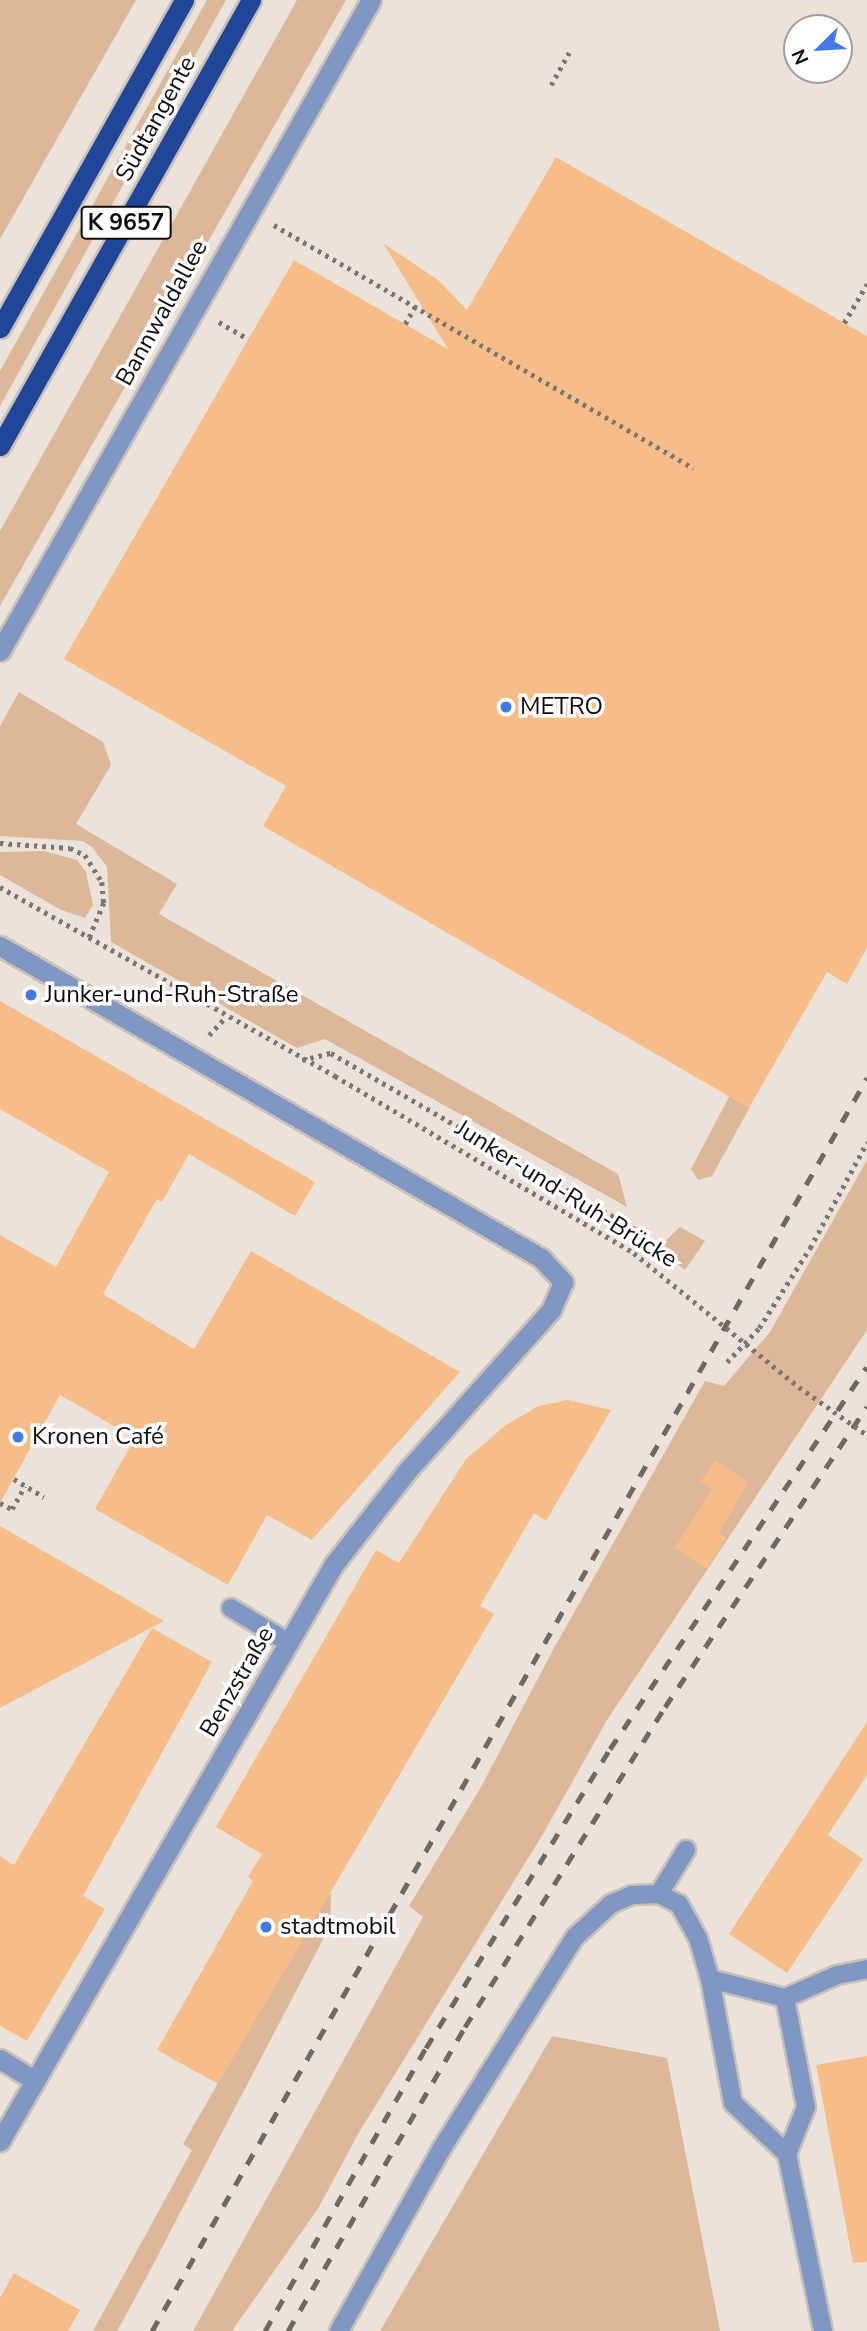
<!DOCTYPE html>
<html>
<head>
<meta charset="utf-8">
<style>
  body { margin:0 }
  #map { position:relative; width:867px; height:2331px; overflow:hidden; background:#ebe2da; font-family:"Nunito Sans",sans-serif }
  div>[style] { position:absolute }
  .green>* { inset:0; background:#dcb898 }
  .building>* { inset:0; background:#f6bd88 }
  .path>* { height:4.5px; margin-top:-2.25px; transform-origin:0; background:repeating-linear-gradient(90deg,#7c7671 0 3.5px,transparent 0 8.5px) }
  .roads { filter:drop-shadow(2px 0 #c8c0b9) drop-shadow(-2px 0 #c8c0b9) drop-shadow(0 2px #c8c0b9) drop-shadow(0 -2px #c8c0b9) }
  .service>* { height:18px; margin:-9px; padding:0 9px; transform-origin:9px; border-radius:9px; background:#8097c3 }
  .minor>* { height:19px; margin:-9.5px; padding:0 9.5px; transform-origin:9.5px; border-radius:9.5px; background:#8097c3 }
  .trunk>* { height:19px; margin:-9.5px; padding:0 9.5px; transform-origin:9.5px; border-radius:9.5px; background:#20469a }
  .rail>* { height:5px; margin-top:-2.5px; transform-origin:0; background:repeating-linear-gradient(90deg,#6f6964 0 12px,transparent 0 24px) }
  .path-bridge>* { height:4.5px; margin-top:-2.25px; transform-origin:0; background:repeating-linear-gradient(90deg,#7c7671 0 3.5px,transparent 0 8.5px) }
  .dots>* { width:19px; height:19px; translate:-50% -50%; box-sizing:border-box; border:4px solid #fff; border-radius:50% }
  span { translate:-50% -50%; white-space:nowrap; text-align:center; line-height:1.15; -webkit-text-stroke:7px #fff; paint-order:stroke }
  .shield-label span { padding:2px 5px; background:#fff; border:2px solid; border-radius:5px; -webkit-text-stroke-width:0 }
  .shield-label { font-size:23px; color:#0f0c0a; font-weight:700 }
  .street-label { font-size:24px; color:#0f0c0a }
  .poi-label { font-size:24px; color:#0f0c0a }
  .left { translate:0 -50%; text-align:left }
  .north { position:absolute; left:783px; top:14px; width:70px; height:70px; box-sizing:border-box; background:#fff; border:2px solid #9f9e9d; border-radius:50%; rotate:246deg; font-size:19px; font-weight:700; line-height:28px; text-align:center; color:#0f0c0a }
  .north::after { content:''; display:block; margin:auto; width:24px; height:32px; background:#4378e8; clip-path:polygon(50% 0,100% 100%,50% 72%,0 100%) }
</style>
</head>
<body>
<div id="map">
  <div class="green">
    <div style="clip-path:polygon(0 0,136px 0,0 239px)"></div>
    <div style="clip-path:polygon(207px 0,226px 0,0 406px,0 371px)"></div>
    <div style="clip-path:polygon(297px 0,346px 0,0 606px,0 531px)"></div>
    <div style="clip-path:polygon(19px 692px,103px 742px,111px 765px,76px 824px,177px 884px,159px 914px,618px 1174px,627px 1207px,325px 1039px,297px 1048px,111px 942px,107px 867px,93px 848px,83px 841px,0 836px,0 726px)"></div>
    <div style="clip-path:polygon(44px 851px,77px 860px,86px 872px,93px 905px,85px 918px,61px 910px,0 875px,0 852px)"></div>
    <div style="clip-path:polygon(730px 1095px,750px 1107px,712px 1176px,698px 1180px,691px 1169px)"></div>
    <div style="clip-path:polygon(867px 1160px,867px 1330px,607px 1720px,543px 1834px,358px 2134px,319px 2207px,232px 2331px,193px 2331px,423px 1917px,409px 1906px,481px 1787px,554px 1648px,705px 1381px,724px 1386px,770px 1332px)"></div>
    <div style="clip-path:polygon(680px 1227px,705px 1241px,685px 1270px,657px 1249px)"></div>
    <div style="clip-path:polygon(328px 1892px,331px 1895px,330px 1926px,145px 2280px,117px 2331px,93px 2331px,192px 2150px,183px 2144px)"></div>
    <div style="clip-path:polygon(552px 2036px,667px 2058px,720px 2331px,380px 2331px)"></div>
  </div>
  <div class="building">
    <div style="clip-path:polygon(556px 157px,867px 336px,867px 948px,847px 984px,827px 972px,749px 1108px,263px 826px,286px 786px,64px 659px,294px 260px,448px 349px,383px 243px,438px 280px,467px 310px)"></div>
    <div style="clip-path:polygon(0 1001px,315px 1182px,295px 1216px,189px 1154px,162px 1202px,157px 1199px,103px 1294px,194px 1349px,251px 1251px,460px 1372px,312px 1540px,267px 1515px,228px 1585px,95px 1509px,135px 1438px,60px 1395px,0 1503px,0 1235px,56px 1267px,109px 1172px,0 1109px)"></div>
    <div style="clip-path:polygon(568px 1400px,611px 1410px,546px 1521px,534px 1513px,480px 1606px,494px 1614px,218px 2084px,157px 2050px,253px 1881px,248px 1877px,262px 1854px,216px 1827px,376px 1550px,399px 1563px,466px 1459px,506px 1425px,539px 1406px)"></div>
    <div style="clip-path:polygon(715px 1460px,748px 1482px,719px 1533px,726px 1538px,706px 1569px,675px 1548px,712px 1489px,701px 1481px)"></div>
    <div style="clip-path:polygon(0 1526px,78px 1571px,164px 1621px,0 1708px)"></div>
    <div style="clip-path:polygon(152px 1628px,212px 1662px,83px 1896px,105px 1909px,27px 2041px,0 2026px,0 1856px,14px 1865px)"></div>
    <div style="clip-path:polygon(867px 1722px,867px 1775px,828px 1835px,863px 1859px,787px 1973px,729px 1934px)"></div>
    <div style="clip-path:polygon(867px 2056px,867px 2262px,853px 2263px,816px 2065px)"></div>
    <div style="clip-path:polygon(14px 2273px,80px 2310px,68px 2331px,0 2331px,0 2298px)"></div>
  </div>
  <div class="path">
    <div style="left:551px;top:85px;width:37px;rotate:-61deg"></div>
    <div style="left:274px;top:225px;width:485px;rotate:30.1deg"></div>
    <div style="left:219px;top:322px;width:34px;rotate:30deg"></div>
    <div style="left:844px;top:323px;width:45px;rotate:-59.5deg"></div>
    <div style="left:405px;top:324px;width:20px;rotate:-60deg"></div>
    <div style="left:0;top:843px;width:70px;rotate:4.1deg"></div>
    <div style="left:70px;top:848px;width:17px;rotate:25deg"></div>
    <div style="left:85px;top:855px;width:32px;rotate:58deg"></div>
    <div style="left:102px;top:882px;width:21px;rotate:85deg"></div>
    <div style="left:104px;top:903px;width:39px;rotate:113deg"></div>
    <div style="left:0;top:887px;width:385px;rotate:29.4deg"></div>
    <div style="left:209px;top:1035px;width:23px;rotate:-47deg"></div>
    <div style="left:302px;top:1060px;width:30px;rotate:-14deg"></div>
    <div style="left:331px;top:1053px;width:358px;rotate:30.1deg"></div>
    <div style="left:727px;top:1362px;width:47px;rotate:-46.7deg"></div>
    <div style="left:759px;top:1328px;width:95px;rotate:-57.5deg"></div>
    <div style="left:810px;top:1248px;width:120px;rotate:-61.7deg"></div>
    <div style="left:14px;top:1479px;width:35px;rotate:31deg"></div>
    <div style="left:0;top:1503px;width:13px;rotate:27deg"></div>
    <div style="left:12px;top:1509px;width:26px;rotate:-61deg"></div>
  </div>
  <div class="roads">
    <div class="service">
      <div style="left:231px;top:1608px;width:68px;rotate:31.1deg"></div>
      <div style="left:659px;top:1894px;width:52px;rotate:-58.5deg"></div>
      <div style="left:710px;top:1979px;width:77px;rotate:14.2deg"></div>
      <div style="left:785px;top:1998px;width:111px;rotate:79.1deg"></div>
      <div style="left:806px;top:2107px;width:51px;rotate:112deg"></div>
      <div style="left:787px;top:2154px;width:181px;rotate:78.5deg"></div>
      <div style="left:785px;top:1998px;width:57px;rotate:-23.9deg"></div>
      <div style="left:837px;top:1975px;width:31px;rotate:-11deg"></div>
      <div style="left:339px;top:2331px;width:210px;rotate:-60.6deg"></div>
      <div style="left:442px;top:2148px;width:249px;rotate:-57.8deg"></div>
      <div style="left:575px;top:1937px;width:49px;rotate:-42.5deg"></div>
      <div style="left:611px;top:1904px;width:23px;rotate:-23deg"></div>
      <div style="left:632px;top:1895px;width:27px;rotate:-2deg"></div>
      <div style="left:659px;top:1894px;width:22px;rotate:27deg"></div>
      <div style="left:679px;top:1904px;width:39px;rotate:61deg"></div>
      <div style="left:698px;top:1938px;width:43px;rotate:73.7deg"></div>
      <div style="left:710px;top:1979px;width:126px;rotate:79.5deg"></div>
      <div style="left:733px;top:2103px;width:74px;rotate:43.4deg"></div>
    </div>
    <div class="minor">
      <div style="left:0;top:651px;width:749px;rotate:-60.32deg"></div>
      <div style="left:0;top:946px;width:625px;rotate:29.97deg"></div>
      <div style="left:541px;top:1258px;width:33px;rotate:47deg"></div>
      <div style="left:563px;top:1282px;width:30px;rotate:113deg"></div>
      <div style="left:551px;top:1310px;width:216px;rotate:131.8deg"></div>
      <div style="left:407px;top:1471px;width:118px;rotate:128.1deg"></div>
      <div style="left:334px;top:1564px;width:667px;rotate:120.06deg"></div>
      <div style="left:0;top:2059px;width:40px;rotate:32deg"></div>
    </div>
    <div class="trunk">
      <div style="left:0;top:328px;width:376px;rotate:-60.7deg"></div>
      <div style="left:0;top:446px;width:512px;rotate:-60.63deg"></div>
    </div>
  </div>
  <div class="rail">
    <div style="left:152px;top:2331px;width:1443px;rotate:-60.29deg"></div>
    <div style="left:265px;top:2331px;width:326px;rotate:-60.4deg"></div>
    <div style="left:426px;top:2048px;width:351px;rotate:-58.4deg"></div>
    <div style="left:610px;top:1749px;width:460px;rotate:-56.1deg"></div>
    <div style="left:288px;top:2331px;width:352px;rotate:-59.8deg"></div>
    <div style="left:465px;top:2027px;width:377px;rotate:-58deg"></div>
    <div style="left:665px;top:1707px;width:362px;rotate:-56.1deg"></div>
  </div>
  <div class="path-bridge">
    <div style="left:335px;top:1076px;width:347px;rotate:30.6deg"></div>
    <div style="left:634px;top:1253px;width:213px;rotate:39.1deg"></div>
    <div style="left:799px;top:1387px;width:83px;rotate:35.2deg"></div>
  </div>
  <div class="dots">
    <div style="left:506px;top:707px;background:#4378e8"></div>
    <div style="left:31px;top:995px;background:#4378e8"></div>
    <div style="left:18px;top:1437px;background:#4378e8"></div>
    <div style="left:266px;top:1927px;background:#4378e8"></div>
  </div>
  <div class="shield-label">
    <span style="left:126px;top:223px">K 9657</span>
  </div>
  <div class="street-label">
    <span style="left:156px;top:119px;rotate:-61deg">Südtangente</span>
    <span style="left:162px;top:313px;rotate:-61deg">Bannwaldallee</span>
    <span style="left:566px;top:1194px;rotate:32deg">Junker-und-Ruh-Brücke</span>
    <span style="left:237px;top:1682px;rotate:-60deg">Benzstraße</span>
  </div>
  <div class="poi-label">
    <span class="left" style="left:520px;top:707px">METRO</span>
    <span class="left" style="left:45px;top:995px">Junker-und-Ruh-Straße</span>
    <span class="left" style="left:32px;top:1437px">Kronen Café</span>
    <span class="left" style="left:280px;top:1927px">stadtmobil</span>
  </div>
  <div class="north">N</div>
</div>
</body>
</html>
